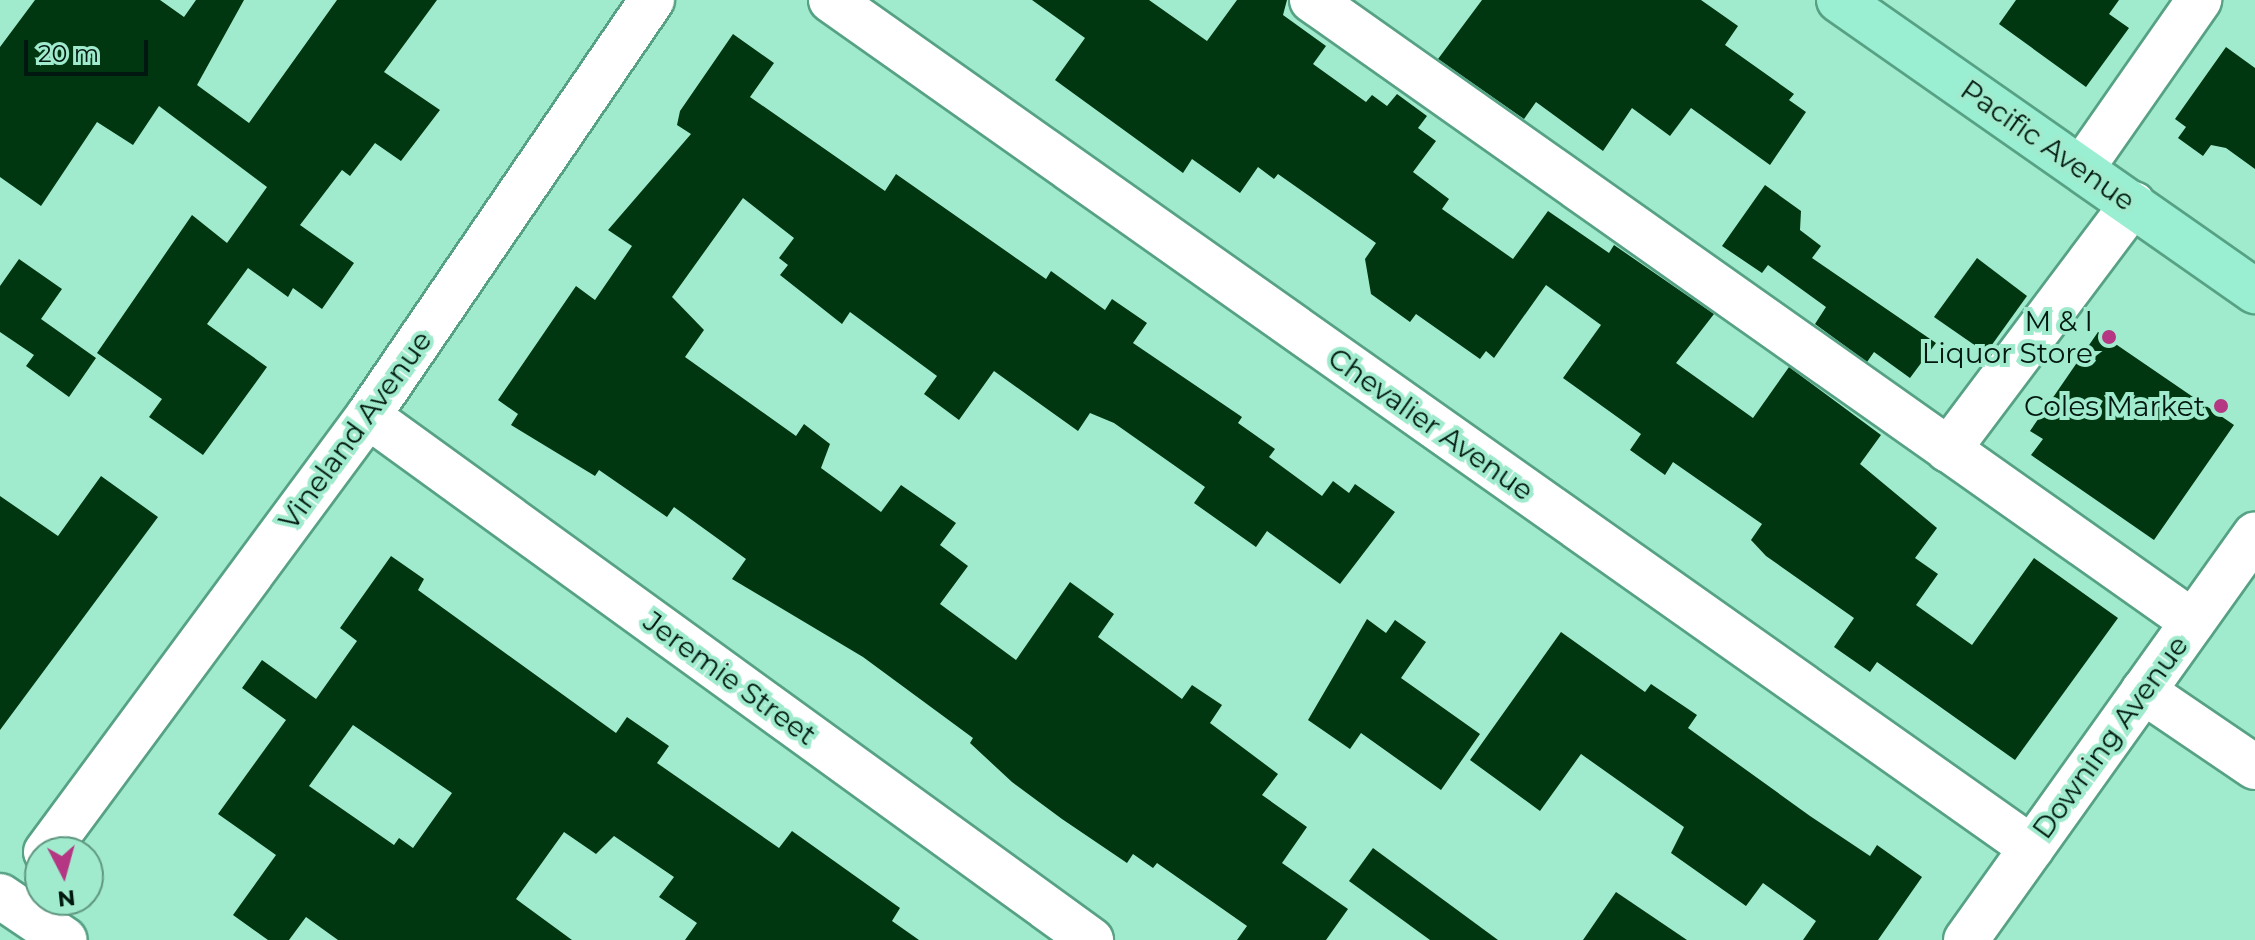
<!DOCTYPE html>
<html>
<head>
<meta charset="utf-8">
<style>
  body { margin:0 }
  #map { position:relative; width:2255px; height:940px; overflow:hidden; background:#a0ebcd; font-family:Montserrat,sans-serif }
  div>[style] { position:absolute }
  .building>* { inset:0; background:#003710 }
  .roads { filter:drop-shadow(2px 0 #57a185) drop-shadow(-2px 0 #57a185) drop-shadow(0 2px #57a185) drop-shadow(0 -2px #57a185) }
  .minor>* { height:44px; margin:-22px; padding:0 22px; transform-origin:22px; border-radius:22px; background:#fff }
  .major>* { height:44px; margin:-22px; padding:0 22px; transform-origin:22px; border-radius:22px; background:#9aeed2 }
  .dots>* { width:22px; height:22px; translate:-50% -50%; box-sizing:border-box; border:4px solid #a0ebcd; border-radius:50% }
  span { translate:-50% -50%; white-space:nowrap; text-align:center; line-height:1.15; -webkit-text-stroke:8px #a0ebcd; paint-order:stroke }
  .street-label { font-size:28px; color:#00180f }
  .poi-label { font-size:28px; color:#00180f }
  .right { translate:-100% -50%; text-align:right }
  .north { position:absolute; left:24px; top:836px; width:80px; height:80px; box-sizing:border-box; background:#a0ebcd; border:2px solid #609781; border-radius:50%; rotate:174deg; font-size:22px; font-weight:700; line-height:32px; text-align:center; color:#00180f }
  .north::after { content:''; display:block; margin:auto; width:28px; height:36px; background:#b53683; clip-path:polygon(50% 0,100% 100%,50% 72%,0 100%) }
  .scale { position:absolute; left:24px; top:40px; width:124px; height:36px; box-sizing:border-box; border:4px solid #00180f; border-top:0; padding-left:10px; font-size:24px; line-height:28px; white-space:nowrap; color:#00180f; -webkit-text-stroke:6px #a0ebcd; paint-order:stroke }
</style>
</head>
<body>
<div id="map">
  <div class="building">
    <div style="clip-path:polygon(35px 0,160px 0,184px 17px,196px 0,244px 0,197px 85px,249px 123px,337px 0,437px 0,384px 72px,440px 110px,401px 161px,375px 143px,350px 176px,342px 170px,300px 225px,354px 263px,322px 309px,293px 288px,288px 297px,248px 268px,207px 324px,267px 367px,203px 455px,149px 417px,162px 399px,97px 353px,192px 215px,227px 243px,267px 187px,159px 106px,133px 145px,97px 122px,41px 206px,0 177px,0 47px)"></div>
    <div style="clip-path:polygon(1032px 0,1149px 0,1207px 41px,1237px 0,1287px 0,1283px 15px,1326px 46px,1313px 64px,1366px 102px,1372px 95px,1387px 106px,1397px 94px,1427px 116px,1418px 128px,1436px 141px,1413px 172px,1449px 199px,1442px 209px,1513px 259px,1548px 211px,1609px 253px,1614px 245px,1714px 314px,1676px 363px,1753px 418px,1789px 367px,1881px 435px,1860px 464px,1937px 528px,1915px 558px,1938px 574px,1916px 605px,1972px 645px,2034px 558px,2118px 618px,2015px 760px,1877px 662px,1870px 672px,1834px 647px,1854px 618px,1766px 556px,1751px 540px,1762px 524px,1673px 462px,1665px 475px,1630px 450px,1641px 434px,1563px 378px,1601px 325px,1546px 285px,1494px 358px,1486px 351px,1480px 359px,1416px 314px,1410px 322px,1371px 294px,1365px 259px,1376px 243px,1278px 174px,1274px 179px,1258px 167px,1240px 193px,1192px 159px,1183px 173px,1055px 80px,1085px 38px)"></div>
    <div style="clip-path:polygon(1482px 0,1701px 0,1738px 26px,1725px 45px,1794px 94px,1789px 100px,1806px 112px,1770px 165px,1691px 108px,1670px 136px,1632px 108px,1603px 151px,1536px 102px,1524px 119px,1438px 59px)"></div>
    <div style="clip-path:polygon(2016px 0,2119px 0,2109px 14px,2129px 28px,2086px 87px,1999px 24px)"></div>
    <div style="clip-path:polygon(733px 34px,774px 63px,750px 97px,885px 191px,896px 174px,1046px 279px,1051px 271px,1105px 310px,1112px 299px,1147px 323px,1133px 343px,1242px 417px,1238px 423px,1275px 449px,1269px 457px,1322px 496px,1333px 481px,1349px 493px,1355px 484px,1395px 512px,1340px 584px,1267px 531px,1256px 547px,1194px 503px,1205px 487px,1114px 423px,1090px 413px,1078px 431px,994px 371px,959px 420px,924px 394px,937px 376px,850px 312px,842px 324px,780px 275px,788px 265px,779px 258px,794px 238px,743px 198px,672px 297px,704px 330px,685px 357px,796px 436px,804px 424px,830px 444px,821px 468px,881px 512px,901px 485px,956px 523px,940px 545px,968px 566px,940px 604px,1016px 660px,1070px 582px,1114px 614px,1098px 637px,1182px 699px,1192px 685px,1222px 705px,1210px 723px,1278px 774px,1262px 795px,1307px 827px,1282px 863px,1348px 909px,1326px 940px,1237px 940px,1247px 926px,1157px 863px,1153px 868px,1133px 854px,1127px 863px,1062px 819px,1012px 782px,970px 743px,973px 738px,863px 657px,732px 579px,746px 559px,674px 507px,667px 517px,599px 470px,595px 476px,511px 425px,518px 414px,498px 400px,576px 286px,595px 300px,632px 246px,608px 230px,691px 134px,677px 125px,680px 111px)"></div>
    <div style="clip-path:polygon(2226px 47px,2255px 68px,2255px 169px,2226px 148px,2211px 145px,2203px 156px,2178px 138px,2186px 127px,2175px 119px)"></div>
    <div style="clip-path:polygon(1765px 185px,1801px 211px,1800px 230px,1821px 246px,1812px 258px,1936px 343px,1910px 378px,1874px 352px,1867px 362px,1815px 324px,1826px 307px,1768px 265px,1762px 273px,1722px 246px)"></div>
    <div style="clip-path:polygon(1977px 258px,2027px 296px,1986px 353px,1934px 317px)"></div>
    <div style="clip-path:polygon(19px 259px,62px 289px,41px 319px,96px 358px,69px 397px,26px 366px,34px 355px,0 332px,0 286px)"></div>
    <div style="clip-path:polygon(2098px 332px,2234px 425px,2154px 540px,2031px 455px,2043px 439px,2030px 431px)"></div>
    <div style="clip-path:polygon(101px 476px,158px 517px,0 730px,0 496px,58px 536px)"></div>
    <div style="clip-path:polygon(evenodd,391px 556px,424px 579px,418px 590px,616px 733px,627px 717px,669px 746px,657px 763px,779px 848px,792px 831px,900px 908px,892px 921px,919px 940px,685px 940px,697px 923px,659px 897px,674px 877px,614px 836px,596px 854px,564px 832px,516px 899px,572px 940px,338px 940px,306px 917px,289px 940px,268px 940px,233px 915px,276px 855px,218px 814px,286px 720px,242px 688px,262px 660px,316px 699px,357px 641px,340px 628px,391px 556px,353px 725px,452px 793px,413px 848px,399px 838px,394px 845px,309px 786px,353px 725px)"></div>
    <div style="clip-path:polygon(1367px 619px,1386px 633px,1395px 620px,1426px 642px,1401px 678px,1480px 734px,1441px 790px,1361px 733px,1350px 749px,1308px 720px)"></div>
    <div style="clip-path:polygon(1561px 632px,1645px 692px,1651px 684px,1697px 715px,1688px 728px,1810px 816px,1870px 856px,1877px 845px,1922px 877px,1878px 940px,1803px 940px,1816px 921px,1763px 883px,1746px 906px,1671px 853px,1684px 827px,1581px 754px,1540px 811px,1470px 760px)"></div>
    <div style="clip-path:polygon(1373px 848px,1498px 940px,1430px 940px,1349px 881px)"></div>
    <div style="clip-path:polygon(1616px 892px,1687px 940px,1583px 940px)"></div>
  </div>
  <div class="roads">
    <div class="minor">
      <div style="left:831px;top:0;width:1470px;rotate:35.23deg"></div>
      <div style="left:1312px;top:0;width:1078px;rotate:35.22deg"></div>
      <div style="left:2082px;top:168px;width:205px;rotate:-55.1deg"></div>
      <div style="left:368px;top:416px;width:893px;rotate:35.93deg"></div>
      <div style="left:1948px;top:450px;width:308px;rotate:-53.1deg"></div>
      <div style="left:2143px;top:691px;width:135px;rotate:34.2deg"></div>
      <div style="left:46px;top:852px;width:542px;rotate:-53.55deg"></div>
      <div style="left:368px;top:416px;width:504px;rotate:-55.68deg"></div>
      <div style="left:0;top:896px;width:78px;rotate:34.1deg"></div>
      <div style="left:1966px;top:940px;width:498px;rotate:-54.5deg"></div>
    </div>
    <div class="major">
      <div style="left:1839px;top:0;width:508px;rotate:34.97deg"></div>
    </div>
  </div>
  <div class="dots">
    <div style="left:2109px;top:337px;background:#b53683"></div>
    <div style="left:2221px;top:406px;background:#b53683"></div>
  </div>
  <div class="street-label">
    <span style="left:2048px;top:145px;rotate:35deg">Pacific Avenue</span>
    <span style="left:1431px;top:424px;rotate:35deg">Chevalier Avenue</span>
    <span style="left:355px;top:430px;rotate:-54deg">Vineland Avenue</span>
    <span style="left:730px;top:678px;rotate:36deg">Jeremie Street</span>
    <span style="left:2110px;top:737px;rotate:-54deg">Downing Avenue</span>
  </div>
  <div class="poi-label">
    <span class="right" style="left:2093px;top:337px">M &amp; I<br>Liquor Store</span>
    <span class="right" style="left:2205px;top:406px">Coles Market</span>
  </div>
  <div class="north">N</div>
  <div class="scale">20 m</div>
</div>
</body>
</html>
